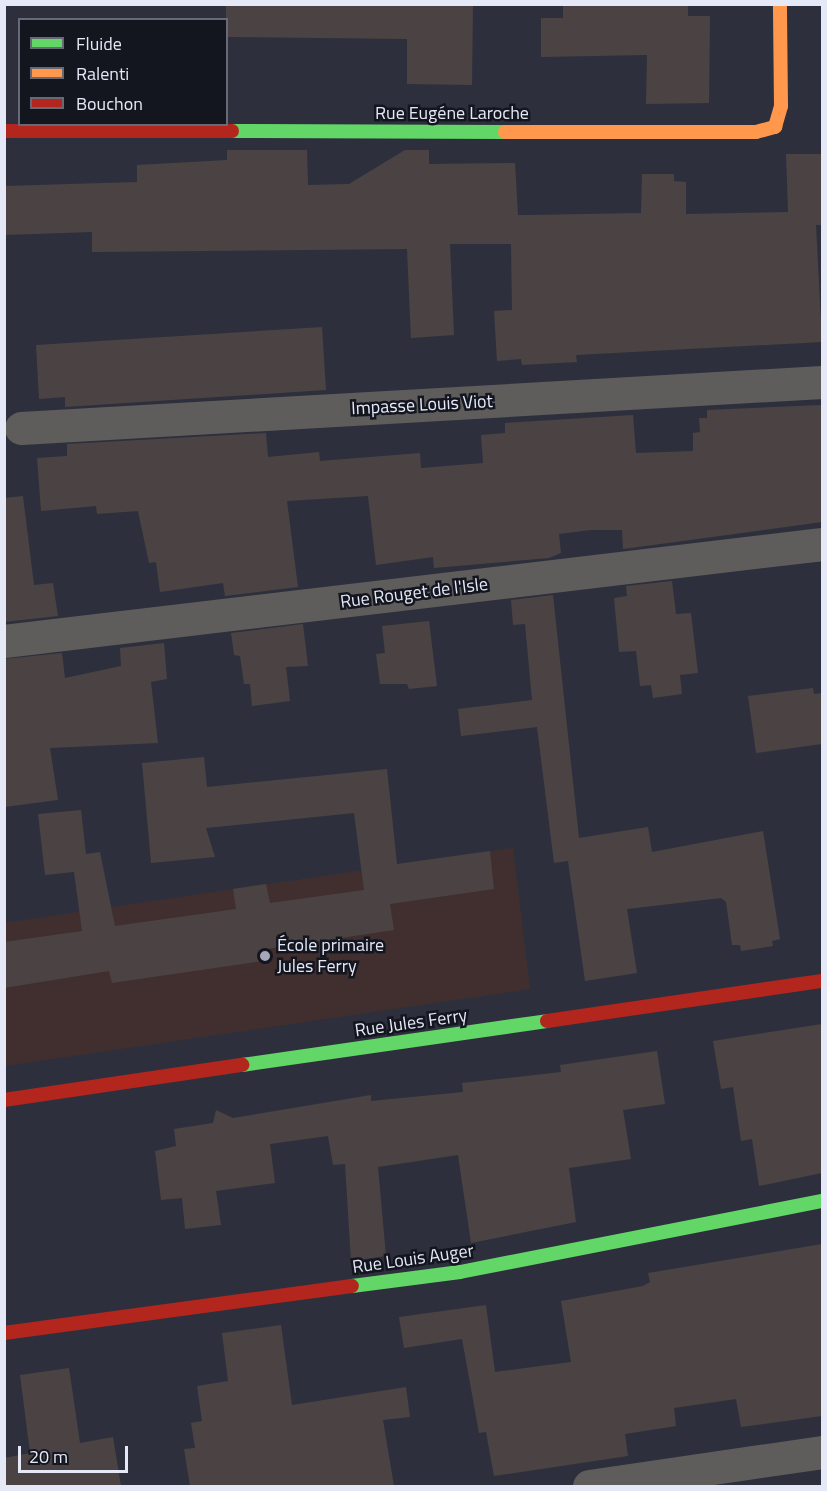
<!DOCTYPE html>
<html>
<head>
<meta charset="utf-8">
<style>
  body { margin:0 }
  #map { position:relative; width:827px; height:1491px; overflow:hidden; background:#2d303c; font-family:"Titillium Web",sans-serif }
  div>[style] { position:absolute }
  .education>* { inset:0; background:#402f2e }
  .building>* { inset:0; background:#4b4343 }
  .street>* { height:33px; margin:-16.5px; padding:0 16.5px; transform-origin:16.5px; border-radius:16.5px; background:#5f5d5c }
  .fast>* { height:14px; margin:-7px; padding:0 7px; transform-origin:7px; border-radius:7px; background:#63d668 }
  .slow>* { height:14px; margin:-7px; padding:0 7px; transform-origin:7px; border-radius:7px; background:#ff974d }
  .jam>* { height:14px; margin:-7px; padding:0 7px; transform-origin:7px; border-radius:7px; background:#b3261e }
  .dots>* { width:16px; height:16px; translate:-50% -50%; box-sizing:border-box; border:3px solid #13151f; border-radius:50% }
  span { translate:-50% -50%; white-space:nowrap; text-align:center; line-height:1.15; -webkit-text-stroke:5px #13151f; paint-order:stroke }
  .street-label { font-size:18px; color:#e5e9f7 }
  .poi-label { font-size:18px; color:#e5e9f7 }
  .left { translate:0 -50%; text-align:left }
  .frame { position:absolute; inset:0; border:6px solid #e5e9f7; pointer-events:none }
  .legend { position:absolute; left:18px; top:18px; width:210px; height:108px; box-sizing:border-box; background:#13151f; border:2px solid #676a75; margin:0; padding:8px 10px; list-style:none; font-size:18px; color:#e5e9f7 }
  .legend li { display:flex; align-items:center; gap:12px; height:30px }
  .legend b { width:30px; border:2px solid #676a75 }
  .scale { position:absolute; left:18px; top:1446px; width:110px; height:27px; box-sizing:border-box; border:3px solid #e5e9f7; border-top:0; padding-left:8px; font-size:18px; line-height:21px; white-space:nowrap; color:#e5e9f7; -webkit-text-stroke:4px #13151f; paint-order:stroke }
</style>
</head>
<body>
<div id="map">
  <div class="education">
    <div style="clip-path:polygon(513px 848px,530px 989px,5px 1066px,4px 923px)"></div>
  </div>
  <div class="building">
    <div style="clip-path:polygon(226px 4px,473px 4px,472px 85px,407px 84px,407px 39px,226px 37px)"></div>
    <div style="clip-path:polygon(563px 4px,688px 4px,688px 16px,710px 16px,709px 103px,646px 104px,647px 55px,541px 57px,541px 18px,563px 18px)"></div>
    <div style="clip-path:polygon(227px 150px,307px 150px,308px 185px,349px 184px,405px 150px,429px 150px,429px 164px,515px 163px,518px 215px,531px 215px,641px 213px,642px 174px,674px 174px,674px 181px,686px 182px,686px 214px,788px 212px,786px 154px,822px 154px,822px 225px,816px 225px,822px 342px,576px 355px,577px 362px,522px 365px,521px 359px,497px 361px,494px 311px,512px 310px,511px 244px,450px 244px,454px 335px,411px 338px,407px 249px,92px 252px,92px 232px,4px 235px,4px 186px,137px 182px,137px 165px,227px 160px)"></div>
    <div style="clip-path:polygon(322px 327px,326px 390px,65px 407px,65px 397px,39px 399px,36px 345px)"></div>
    <div style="clip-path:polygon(822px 405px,822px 522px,668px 543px,623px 549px,622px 530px,590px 530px,559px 534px,561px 553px,549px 558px,434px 568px,433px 557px,376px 565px,368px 496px,287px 501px,298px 587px,225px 596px,223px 583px,160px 592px,156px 562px,149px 563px,138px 511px,97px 514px,96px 506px,41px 511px,37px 458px,67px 456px,67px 444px,266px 433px,268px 457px,319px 452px,320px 461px,420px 453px,421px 468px,483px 463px,481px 435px,505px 433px,505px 423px,633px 415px,636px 453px,693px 451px,693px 433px,700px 432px,699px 418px,707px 418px,707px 410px)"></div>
    <div style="clip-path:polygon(23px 496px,34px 585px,53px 583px,58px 616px,4px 622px,4px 498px)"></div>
    <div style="clip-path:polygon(672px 581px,676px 614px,691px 613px,698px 673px,680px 675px,682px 694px,653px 698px,651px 685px,640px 686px,636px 651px,619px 652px,614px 598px,627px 596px,626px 586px)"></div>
    <div style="clip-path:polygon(553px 595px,579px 838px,648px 827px,652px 852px,763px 831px,780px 939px,772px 941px,773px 946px,741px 951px,740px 945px,732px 945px,726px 902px,721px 898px,627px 909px,637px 973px,585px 981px,568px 861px,554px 863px,537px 727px,461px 736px,458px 709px,532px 700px,525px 624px,513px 625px,511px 600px)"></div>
    <div style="clip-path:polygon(429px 621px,437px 686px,409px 689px,407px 684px,380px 684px,376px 654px,385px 653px,382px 626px)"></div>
    <div style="clip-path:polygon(303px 624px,308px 666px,286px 667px,290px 701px,252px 706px,250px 684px,244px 684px,240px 656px,234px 655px,231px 633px)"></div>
    <div style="clip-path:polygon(164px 643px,167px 679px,151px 682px,158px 743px,50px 748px,58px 800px,4px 807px,4px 659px,62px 653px,65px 678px,121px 666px,120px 648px)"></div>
    <div style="clip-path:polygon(813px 688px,814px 694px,822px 693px,822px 744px,756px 753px,748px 696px)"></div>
    <div style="clip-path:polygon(204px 757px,207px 787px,387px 769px,397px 864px,490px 851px,494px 889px,390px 904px,394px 930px,261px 950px,263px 961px,112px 983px,109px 971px,4px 988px,4px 942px,82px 931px,74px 872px,45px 875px,38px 814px,81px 810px,86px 854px,100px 852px,115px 926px,236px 909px,233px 889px,266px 884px,270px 903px,364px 890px,354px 813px,206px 828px,215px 857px,151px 863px,142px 763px)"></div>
    <div style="clip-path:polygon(822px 1024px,822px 1173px,759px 1186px,752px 1139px,741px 1141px,733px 1087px,721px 1089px,713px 1041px)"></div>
    <div style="clip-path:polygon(657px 1051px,665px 1104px,623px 1110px,631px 1159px,569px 1168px,576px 1222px,471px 1243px,458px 1155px,378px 1167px,386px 1256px,351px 1261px,345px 1164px,333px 1165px,328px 1136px,270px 1144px,275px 1183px,216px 1191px,221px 1225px,185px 1229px,182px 1198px,161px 1200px,155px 1151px,176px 1146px,174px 1129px,213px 1123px,216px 1110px,233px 1118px,371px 1095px,371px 1101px,463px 1092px,462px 1083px,561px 1072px,560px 1065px)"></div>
    <div style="clip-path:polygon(822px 1244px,822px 1416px,741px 1427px,736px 1399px,674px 1408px,676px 1426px,625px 1434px,628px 1456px,494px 1476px,486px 1432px,479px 1433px,462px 1339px,404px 1348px,399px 1317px,486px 1305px,495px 1372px,571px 1362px,561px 1301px,643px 1286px,650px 1282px,648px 1273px)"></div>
    <div style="clip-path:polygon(281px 1325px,292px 1405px,406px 1387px,410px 1417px,383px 1420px,394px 1486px,190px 1486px,184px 1449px,195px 1448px,191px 1423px,202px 1421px,197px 1386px,228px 1381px,222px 1333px)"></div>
    <div style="clip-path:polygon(69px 1368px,80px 1443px,113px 1437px,121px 1486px,4px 1486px,4px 1458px,30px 1453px,20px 1375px)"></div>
  </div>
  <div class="street">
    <div style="left:21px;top:428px;width:802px;rotate:-3.29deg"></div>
    <div style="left:4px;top:641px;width:824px;rotate:-6.76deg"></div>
    <div style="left:589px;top:1486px;width:235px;rotate:-8.3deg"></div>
  </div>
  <div class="fast">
    <div style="left:232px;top:131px;width:273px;rotate:0.2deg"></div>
    <div style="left:242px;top:1065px;width:308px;rotate:-8.2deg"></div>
    <div style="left:352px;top:1286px;width:109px;rotate:-7.4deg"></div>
    <div style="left:460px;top:1272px;width:369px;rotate:-11.1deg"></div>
  </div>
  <div class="slow">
    <div style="left:505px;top:132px;width:251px"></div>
    <div style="left:756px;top:132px;width:20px;rotate:-15deg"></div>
    <div style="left:775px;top:127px;width:22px;rotate:-74deg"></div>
    <div style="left:781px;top:106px;width:102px;rotate:-90.6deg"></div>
  </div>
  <div class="jam">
    <div style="left:4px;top:131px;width:228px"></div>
    <div style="left:547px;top:1021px;width:278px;rotate:-8.3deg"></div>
    <div style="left:4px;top:1100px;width:241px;rotate:-8.4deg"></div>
    <div style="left:4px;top:1333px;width:351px;rotate:-7.7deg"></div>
  </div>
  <div class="dots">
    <div style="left:265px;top:956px;background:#a5a8b6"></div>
  </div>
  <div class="street-label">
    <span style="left:452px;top:113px">Rue Eugéne Laroche</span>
    <span style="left:422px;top:405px;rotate:-3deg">Impasse Louis Viot</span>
    <span style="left:414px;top:593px;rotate:-7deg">Rue Rouget de l'Isle</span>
    <span style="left:411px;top:1023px;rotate:-8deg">Rue Jules Ferry</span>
    <span style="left:413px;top:1259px;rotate:-8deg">Rue Louis Auger</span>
  </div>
  <div class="poi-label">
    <span class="left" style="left:277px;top:956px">École primaire<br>Jules Ferry</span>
  </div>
  <div class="frame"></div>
  <ul class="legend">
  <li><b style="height:8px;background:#63d668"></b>Fluide</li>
  <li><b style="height:8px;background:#ff974d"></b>Ralenti</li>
  <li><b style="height:8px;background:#b3261e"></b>Bouchon</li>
  </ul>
  <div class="scale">20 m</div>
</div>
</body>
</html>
